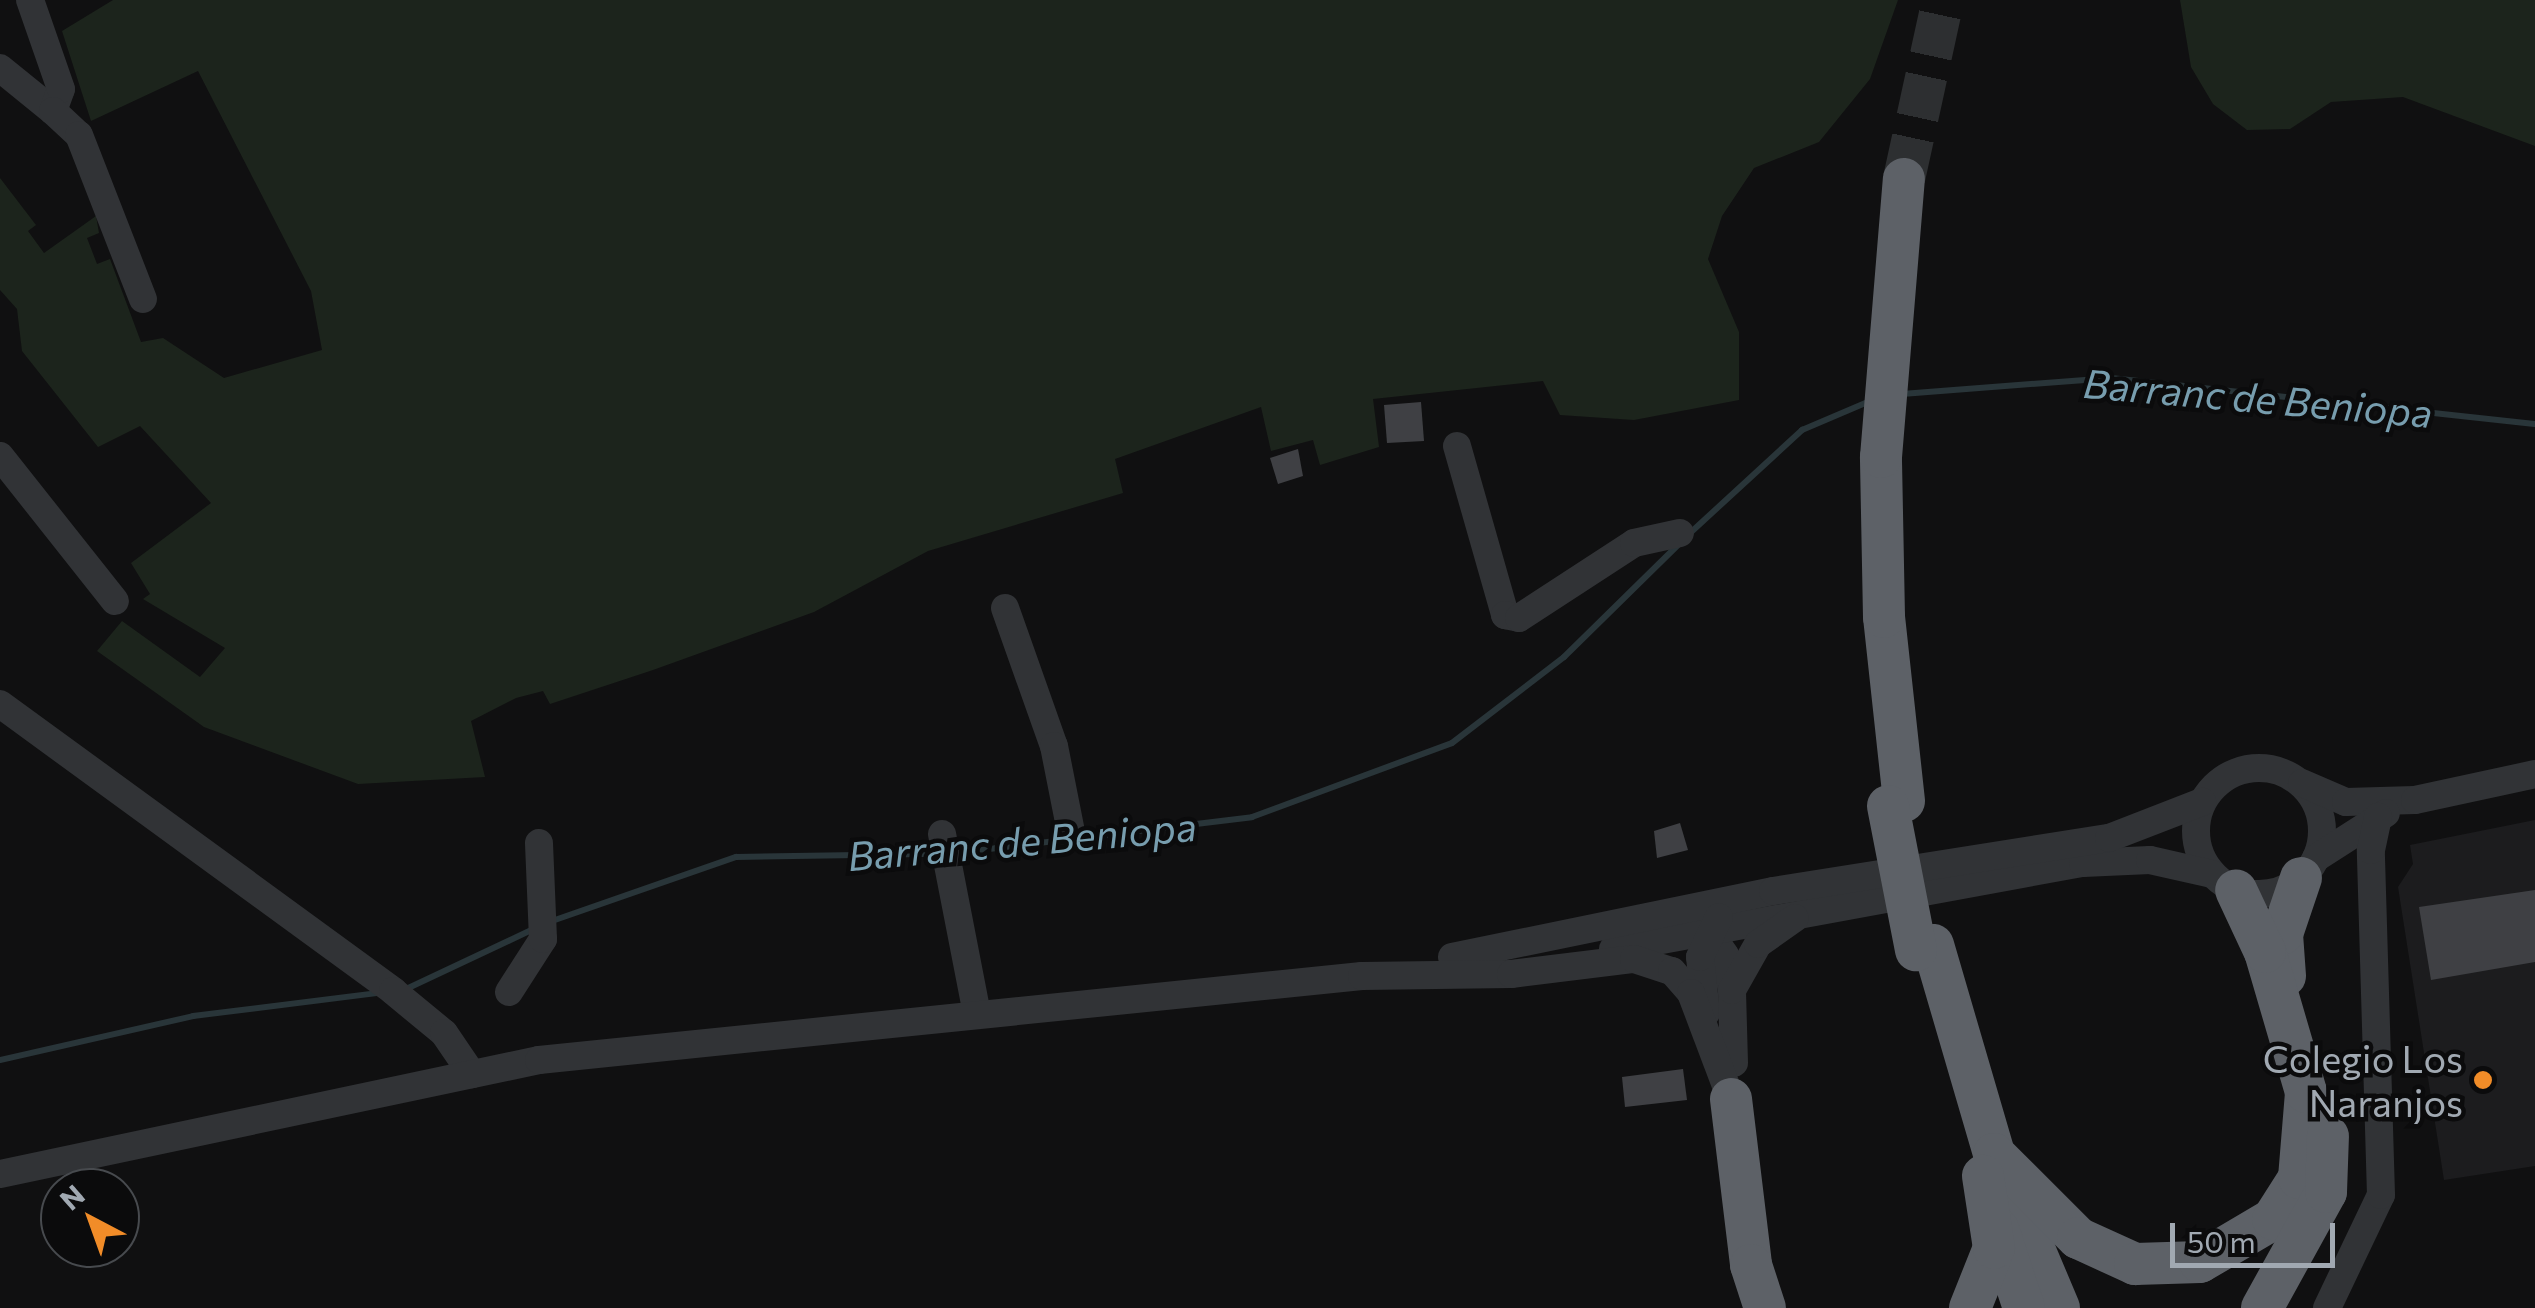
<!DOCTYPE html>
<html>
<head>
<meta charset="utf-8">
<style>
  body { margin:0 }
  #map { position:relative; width:2535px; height:1308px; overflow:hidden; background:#101011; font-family:Commissioner,sans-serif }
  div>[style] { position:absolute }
  .built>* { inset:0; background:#1c1c1e }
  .green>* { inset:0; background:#1c241c }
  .stream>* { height:6px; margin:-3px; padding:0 3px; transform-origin:3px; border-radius:3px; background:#293539 }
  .building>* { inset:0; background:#3f4044 }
  .highway-tunnel>* { height:42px; margin-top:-21px; transform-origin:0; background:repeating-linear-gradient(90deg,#2d2f31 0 42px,transparent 0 63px) }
  .minor>* { height:28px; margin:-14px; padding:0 14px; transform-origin:14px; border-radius:14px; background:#313336 }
  .minor>.ring { margin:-14px; padding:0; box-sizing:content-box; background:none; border:28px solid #313336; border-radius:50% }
  .highway>* { height:42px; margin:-21px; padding:0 21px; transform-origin:21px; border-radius:21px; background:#5d6167 }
  .highway-bridge>* { height:42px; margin:-21px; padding:0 21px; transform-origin:21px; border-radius:21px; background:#5d6167 }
  .dots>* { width:28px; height:28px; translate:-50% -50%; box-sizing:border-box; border:5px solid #0b0b0c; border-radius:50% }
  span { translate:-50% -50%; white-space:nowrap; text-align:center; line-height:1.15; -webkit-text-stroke:9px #0b0b0c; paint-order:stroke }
  .poi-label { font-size:38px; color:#a1a9b2 }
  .right { translate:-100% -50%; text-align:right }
  .water-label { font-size:40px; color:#779dae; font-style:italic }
  .north { position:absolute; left:40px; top:1168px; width:100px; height:100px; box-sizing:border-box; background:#0b0b0c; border:2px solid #474a4e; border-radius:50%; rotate:319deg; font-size:28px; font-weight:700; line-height:40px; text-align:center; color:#a1a9b2 }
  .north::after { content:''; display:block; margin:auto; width:35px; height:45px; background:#f18c28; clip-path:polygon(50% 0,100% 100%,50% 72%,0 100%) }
  .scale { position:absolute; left:2170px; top:1223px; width:165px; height:45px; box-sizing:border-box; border:5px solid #a1a9b2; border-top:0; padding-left:12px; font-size:30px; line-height:35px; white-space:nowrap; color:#a1a9b2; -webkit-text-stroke:8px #0b0b0c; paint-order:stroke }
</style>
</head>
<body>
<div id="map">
  <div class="built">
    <div style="clip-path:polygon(2535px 820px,2535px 1166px,2444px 1180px,2398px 887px,2413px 864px,2410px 845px)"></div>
  </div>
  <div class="green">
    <div style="clip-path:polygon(113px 0,1898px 0,1870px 79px,1819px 142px,1754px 168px,1722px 216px,1708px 259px,1739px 332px,1739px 400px,1634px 420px,1560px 415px,1543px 381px,1373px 399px,1379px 447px,1320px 465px,1313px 440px,1271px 451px,1261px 407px,1115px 459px,1123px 493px,928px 551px,814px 612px,653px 670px,550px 704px,543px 691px,516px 698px,471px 721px,485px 777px,358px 784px,204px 727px,97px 651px,122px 621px,200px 677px,225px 648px,143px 599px,150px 594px,131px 563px,211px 503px,140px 426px,98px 447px,22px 351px,17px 309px,0 290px,0 178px,36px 225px,28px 231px,44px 253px,96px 216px,99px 233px,87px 238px,97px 264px,110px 259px,141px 342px,163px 338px,224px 378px,322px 350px,311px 291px,198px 71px,91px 121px,62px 31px)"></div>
    <div style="clip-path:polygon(2180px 0,2535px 0,2535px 146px,2403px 97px,2331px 102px,2290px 129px,2247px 130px,2213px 104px,2191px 67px)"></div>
  </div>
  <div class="stream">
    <div style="left:1902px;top:394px;width:210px;rotate:-4.4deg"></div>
    <div style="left:2111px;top:378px;width:426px;rotate:6.2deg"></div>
    <div style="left:1689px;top:534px;width:154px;rotate:-42.6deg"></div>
    <div style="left:1802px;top:430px;width:74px;rotate:-23.1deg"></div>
    <div style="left:956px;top:853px;width:298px;rotate:-6.9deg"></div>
    <div style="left:1252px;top:817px;width:213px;rotate:-20.3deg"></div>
    <div style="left:1452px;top:743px;width:141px;rotate:-37.5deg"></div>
    <div style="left:1564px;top:657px;width:163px;rotate:-44.5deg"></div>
    <div style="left:552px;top:921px;width:195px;rotate:-19.2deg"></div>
    <div style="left:736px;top:857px;width:202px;rotate:-0.9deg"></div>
    <div style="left:404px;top:990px;width:146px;rotate:-25.2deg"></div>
    <div style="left:0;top:1060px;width:198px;rotate:-12.8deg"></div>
    <div style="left:193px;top:1016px;width:185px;rotate:-7.1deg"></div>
  </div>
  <div class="building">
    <div style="clip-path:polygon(1421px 402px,1424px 441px,1387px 443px,1384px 405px)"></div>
    <div style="clip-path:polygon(1298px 449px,1303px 476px,1278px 484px,1270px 458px)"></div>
    <div style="clip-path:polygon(1680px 823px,1688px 850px,1657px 858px,1654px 831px)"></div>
    <div style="clip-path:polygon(2535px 890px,2535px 962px,2431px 980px,2419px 907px)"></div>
    <div style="clip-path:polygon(1683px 1069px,1687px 1100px,1625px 1107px,1622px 1077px)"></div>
  </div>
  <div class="highway-tunnel">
    <div style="left:1904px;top:179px;width:183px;rotate:-77.7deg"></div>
  </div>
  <div class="minor">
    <div style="left:0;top:68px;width:68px;rotate:39.1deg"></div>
    <div style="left:53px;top:111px;width:23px;rotate:-70deg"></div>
    <div style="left:61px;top:89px;width:94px;rotate:-109.2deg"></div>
    <div style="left:53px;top:111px;width:35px;rotate:43deg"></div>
    <div style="left:79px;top:135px;width:176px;rotate:68.7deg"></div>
    <div style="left:1457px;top:446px;width:176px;rotate:74.1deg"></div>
    <div style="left:1505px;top:615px;width:14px;rotate:12deg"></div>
    <div style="left:1519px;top:618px;width:137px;rotate:-33.1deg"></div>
    <div style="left:1634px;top:543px;width:47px;rotate:-12.3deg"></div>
    <div style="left:0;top:456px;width:185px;rotate:51.6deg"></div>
    <div style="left:1005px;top:608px;width:146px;rotate:70.5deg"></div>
    <div style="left:1054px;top:746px;width:83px;rotate:78.8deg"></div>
    <div style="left:0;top:704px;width:487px;rotate:36.1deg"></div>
    <div style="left:393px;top:991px;width:66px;rotate:39.5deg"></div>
    <div style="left:444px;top:1033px;width:50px;rotate:55.7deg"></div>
    <div class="ring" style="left:2196px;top:768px;width:98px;height:98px"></div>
    <div style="left:2302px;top:783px;width:48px;rotate:23.4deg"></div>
    <div style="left:2346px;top:802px;width:69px;rotate:-1.7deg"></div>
    <div style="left:2415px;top:800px;width:123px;rotate:-12.2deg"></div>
    <div style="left:942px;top:834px;width:183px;rotate:79deg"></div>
    <div style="left:2316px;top:858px;width:83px;rotate:-32.7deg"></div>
    <div style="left:1701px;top:920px;width:42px;rotate:55.6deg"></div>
    <div style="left:1725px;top:955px;width:36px;rotate:79deg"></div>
    <div style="left:1613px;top:949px;width:478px;rotate:-10.4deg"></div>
    <div style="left:2083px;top:863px;width:67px;rotate:-2.6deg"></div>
    <div style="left:2150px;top:860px;width:64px;rotate:12.7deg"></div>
    <div style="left:1452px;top:957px;width:328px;rotate:-11.6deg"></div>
    <div style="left:1773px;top:891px;width:340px;rotate:-9deg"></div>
    <div style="left:2109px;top:838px;width:100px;rotate:-21.2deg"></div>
    <div style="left:509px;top:992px;width:63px;rotate:-57.3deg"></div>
    <div style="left:543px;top:939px;width:96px;rotate:-92.4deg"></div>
    <div style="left:1706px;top:1013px;width:56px;rotate:-96.1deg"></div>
    <div style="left:1700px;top:957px;width:44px;rotate:-64.6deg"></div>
    <div style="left:1734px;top:1063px;width:73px;rotate:-91.6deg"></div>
    <div style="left:1732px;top:990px;width:53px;rotate:-60.5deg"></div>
    <div style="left:1758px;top:944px;width:45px;rotate:-35.1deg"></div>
    <div style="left:0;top:1174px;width:551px;rotate:-11.94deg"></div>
    <div style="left:539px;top:1060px;width:827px;rotate:-5.83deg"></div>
    <div style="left:1362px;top:976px;width:149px;rotate:-0.8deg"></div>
    <div style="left:1511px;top:974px;width:124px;rotate:-7deg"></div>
    <div style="left:1634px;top:959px;width:40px;rotate:18deg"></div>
    <div style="left:1672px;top:971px;width:29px;rotate:49deg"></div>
    <div style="left:1691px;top:993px;width:113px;rotate:69.3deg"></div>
    <div style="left:2327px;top:1308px;width:125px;rotate:-64.5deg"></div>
    <div style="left:2381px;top:1195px;width:345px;rotate:-91.7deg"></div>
    <div style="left:2371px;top:850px;width:34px;rotate:-78deg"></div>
  </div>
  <div class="highway">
    <div style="left:1904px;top:801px;width:185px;rotate:-96.2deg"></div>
    <div style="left:1884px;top:617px;width:160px;rotate:-91.1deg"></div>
    <div style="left:1881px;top:457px;width:279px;rotate:-85.3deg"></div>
    <div style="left:1933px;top:945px;width:218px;rotate:73.7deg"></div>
    <div style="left:1994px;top:1154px;width:167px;rotate:67.1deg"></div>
    <div style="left:2285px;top:976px;width:42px;rotate:-94.1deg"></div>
    <div style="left:2282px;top:934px;width:59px;rotate:-71.3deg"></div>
    <div style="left:1731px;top:1099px;width:167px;rotate:83.1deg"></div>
    <div style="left:1751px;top:1265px;width:45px;rotate:72deg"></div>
    <div style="left:1994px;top:1154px;width:119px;rotate:45deg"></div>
    <div style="left:2078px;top:1238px;width:63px;rotate:24.5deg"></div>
    <div style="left:2135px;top:1264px;width:65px;rotate:-1.8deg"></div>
    <div style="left:2200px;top:1262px;width:85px;rotate:-30.5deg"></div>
    <div style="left:2273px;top:1219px;width:49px;rotate:-57.6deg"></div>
    <div style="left:2299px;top:1178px;width:86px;rotate:-85.3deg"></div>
    <div style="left:2306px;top:1092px;width:146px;rotate:-106.3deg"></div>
    <div style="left:2265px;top:952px;width:68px;rotate:-115.1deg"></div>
    <div style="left:1998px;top:1229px;width:83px;rotate:71.8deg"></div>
    <div style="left:1970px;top:1308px;width:65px;rotate:-68.2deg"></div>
    <div style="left:1994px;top:1248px;width:73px;rotate:-98.7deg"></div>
    <div style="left:2262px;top:1308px;width:132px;rotate:-61.1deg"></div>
    <div style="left:2326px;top:1192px;width:56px;rotate:-88deg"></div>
  </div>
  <div class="highway-bridge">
    <div style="left:1888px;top:806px;width:147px;rotate:79deg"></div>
  </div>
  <div class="dots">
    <div style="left:2483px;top:1080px;background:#f18c28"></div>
  </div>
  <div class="poi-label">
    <span class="right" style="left:2463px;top:1080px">Colegio Los<br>Naranjos</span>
  </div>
  <div class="water-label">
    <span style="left:2258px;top:397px;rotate:5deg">Barranc de Beniopa</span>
    <span style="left:1022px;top:840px;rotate:-5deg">Barranc de Beniopa</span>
  </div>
  <div class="north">N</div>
  <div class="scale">50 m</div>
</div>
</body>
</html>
